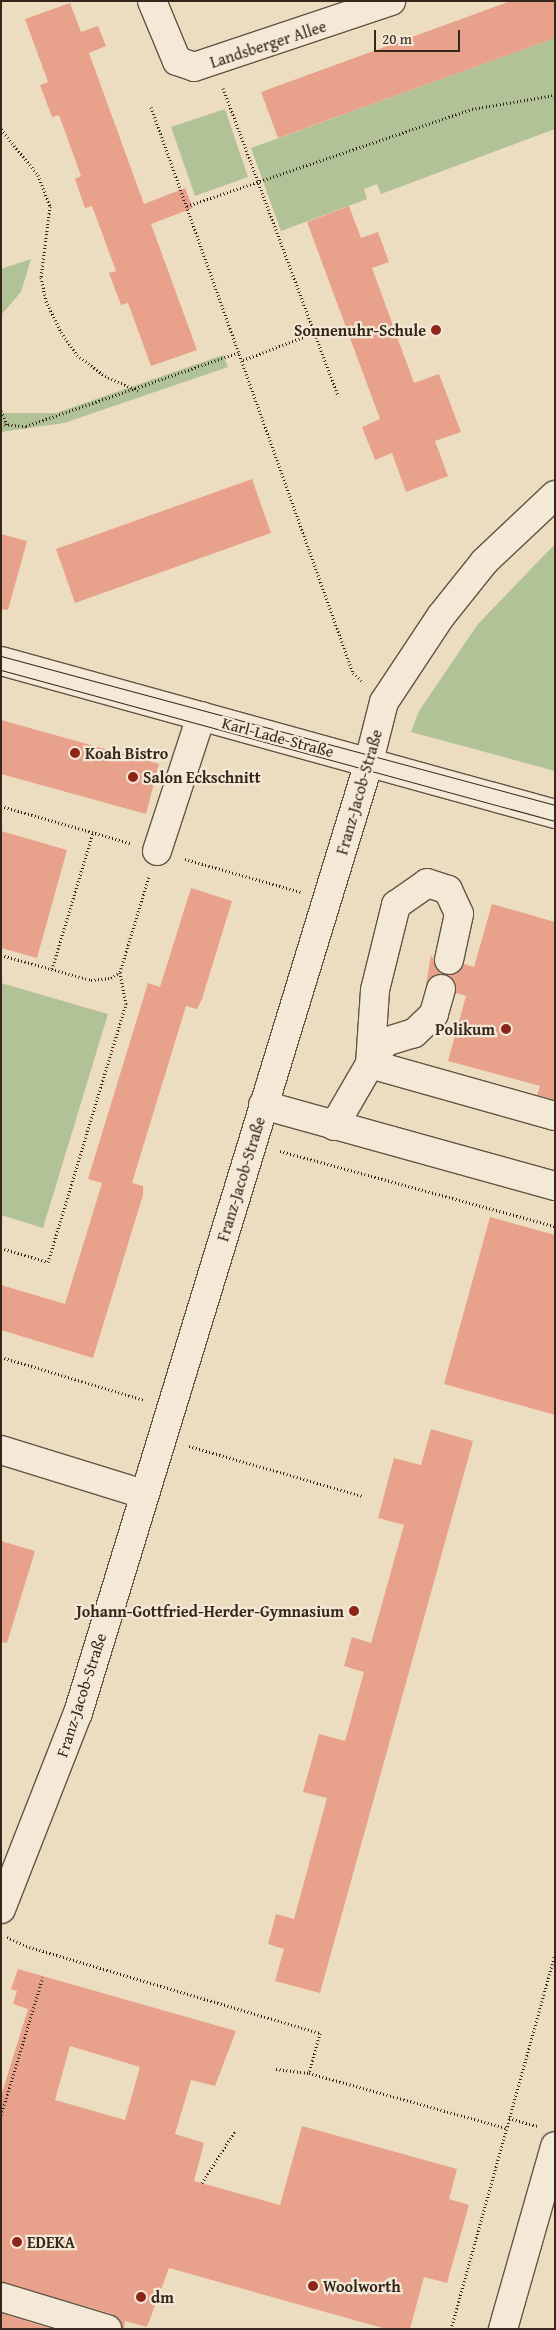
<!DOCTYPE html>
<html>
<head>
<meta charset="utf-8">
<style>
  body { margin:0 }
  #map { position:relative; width:556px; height:2330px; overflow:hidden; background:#edddc0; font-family:"Gentium Book Plus",serif }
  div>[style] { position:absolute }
  .green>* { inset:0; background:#b2c297 }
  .building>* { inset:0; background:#e8a28c }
  .path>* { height:3px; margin-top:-1.5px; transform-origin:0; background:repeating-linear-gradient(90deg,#35271b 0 1px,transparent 0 3.5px) }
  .roads { filter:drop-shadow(1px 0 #635444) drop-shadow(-1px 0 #635444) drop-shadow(0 1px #635444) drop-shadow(0 -1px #635444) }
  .minor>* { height:28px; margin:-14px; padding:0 14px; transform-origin:14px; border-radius:14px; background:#f3e9d6 }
  .tram>* { height:1px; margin:-0.5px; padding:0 0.5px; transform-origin:0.5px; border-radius:0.5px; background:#35271b }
  .dots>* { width:14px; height:14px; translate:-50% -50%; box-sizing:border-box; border:2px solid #f3e9d6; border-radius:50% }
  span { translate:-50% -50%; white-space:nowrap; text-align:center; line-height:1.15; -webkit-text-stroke:4.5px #f3e9d6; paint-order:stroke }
  .street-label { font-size:16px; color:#35271b }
  .poi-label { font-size:16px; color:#35271b; font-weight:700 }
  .right { translate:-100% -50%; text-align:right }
  .left { translate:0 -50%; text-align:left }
  .frame { position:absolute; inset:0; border:2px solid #35271b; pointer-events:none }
  .scale { position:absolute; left:374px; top:30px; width:86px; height:22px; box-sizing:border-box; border:2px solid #35271b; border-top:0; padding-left:6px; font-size:15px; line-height:18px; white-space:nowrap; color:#35271b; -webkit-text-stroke:4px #f3e9d6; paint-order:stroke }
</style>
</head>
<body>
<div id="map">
  <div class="green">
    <div style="clip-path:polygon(555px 38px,555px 129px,381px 194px,377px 184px,364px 189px,367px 199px,281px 231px,251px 148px)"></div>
    <div style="clip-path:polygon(225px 109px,248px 177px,195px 196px,171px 127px)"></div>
    <div style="clip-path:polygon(31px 259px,21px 292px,1px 315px,1px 269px)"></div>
    <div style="clip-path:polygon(223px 355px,228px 367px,64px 423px,1px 432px,1px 413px,56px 413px)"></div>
    <div style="clip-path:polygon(555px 544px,555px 771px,411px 732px,419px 711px,478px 624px)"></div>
    <div style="clip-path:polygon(1px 983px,108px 1014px,43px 1228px,1px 1215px)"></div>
  </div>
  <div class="building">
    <div style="clip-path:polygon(511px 1px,555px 1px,555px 38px,278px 138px,261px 92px)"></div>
    <div style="clip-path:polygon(70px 3px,81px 32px,98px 26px,106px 46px,89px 53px,144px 204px,185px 188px,193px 208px,151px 224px,197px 350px,151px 366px,128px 303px,121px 305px,109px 273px,116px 271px,92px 206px,85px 208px,75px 179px,81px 176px,59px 115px,52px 117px,40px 85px,48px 82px,25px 19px)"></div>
    <div style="clip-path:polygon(349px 206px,361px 238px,378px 232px,389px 262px,372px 268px,414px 383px,439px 374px,461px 432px,435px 441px,448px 476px,406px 492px,392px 453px,375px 460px,362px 427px,380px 419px,307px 222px)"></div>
    <div style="clip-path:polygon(252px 479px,271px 533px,75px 603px,56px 549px)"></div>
    <div style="clip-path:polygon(1px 534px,27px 541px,8px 610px,1px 609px)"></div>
    <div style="clip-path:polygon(1px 720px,159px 764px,146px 814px,1px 774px)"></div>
    <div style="clip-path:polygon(1px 831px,67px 850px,37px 958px,1px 948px)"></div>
    <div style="clip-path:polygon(191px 888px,232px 901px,202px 999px,197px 1009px,186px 1006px,132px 1183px,143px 1186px,143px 1195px,93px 1358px,1px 1330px,1px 1285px,65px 1304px,102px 1183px,88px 1179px,148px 983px,160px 987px)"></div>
    <div style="clip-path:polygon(492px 904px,555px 922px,555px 1100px,537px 1095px,540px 1086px,448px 1061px,466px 996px,456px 993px,456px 985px,448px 975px,464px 964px,474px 967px)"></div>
    <div style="clip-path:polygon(431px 955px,443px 974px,430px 978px,426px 985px)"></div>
    <div style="clip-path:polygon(490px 1217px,555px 1235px,555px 1415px,444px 1384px)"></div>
    <div style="clip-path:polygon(431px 1429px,473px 1441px,320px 1993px,275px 1981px,284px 1949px,268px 1944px,276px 1914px,294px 1919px,327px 1798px,303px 1792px,319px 1734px,345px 1741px,364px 1672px,344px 1666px,352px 1637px,371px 1643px,404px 1525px,378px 1518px,394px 1458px,421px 1465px)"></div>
    <div style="clip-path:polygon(1px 1541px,35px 1551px,7px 1643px,1px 1642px)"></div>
    <div style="clip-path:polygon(evenodd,18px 1969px,236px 2031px,215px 2086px,191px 2080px,175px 2134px,204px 2143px,194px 2181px,280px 2205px,302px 2126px,457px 2169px,449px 2199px,469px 2205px,447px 2283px,424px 2277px,410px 2329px,386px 2329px,169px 2268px,147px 2327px,125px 2321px,124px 2329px,112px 2314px,1px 2282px,1px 2096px,28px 2009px,13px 2004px,17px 1991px,11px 1989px,18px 1969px,70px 2046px,140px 2067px,125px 2120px,55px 2100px,70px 2046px)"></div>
    <div style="clip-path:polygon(1px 2313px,52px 2329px,1px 2329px)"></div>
  </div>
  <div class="path">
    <div style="left:223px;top:88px;width:329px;rotate:69.5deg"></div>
    <div style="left:151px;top:107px;width:601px;rotate:70.36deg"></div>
    <div style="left:353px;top:673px;width:13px;rotate:42deg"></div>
    <div style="left:1px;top:129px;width:59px;rotate:51.2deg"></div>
    <div style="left:38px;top:175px;width:33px;rotate:69deg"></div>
    <div style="left:50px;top:206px;width:72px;rotate:97.2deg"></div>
    <div style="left:41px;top:277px;width:25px;rotate:78deg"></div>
    <div style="left:46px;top:301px;width:34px;rotate:64deg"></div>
    <div style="left:61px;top:332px;width:28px;rotate:55deg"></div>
    <div style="left:77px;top:355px;width:35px;rotate:37deg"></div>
    <div style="left:105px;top:376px;width:36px;rotate:24deg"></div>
    <div style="left:187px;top:206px;width:301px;rotate:-18.8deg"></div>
    <div style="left:472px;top:109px;width:84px;rotate:-9.6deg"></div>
    <div style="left:243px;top:360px;width:76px;rotate:-20.8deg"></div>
    <div style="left:1px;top:411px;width:17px;rotate:65deg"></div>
    <div style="left:1px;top:424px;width:25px;rotate:5deg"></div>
    <div style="left:26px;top:426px;width:226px;rotate:-19.1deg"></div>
    <div style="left:1px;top:806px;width:134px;rotate:16deg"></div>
    <div style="left:185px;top:859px;width:121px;rotate:15.9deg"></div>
    <div style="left:1px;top:955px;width:93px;rotate:15.5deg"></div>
    <div style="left:91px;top:980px;width:20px;rotate:-6deg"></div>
    <div style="left:111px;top:978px;width:11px;rotate:-34deg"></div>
    <div style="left:120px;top:972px;width:100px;rotate:-73.2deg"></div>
    <div style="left:52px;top:969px;width:143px;rotate:-73.3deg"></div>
    <div style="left:280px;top:1151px;width:285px;rotate:15.3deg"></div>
    <div style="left:1px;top:1248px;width:49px;rotate:16.6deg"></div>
    <div style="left:48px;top:1262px;width:270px;rotate:-73.2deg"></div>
    <div style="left:126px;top:1004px;width:33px;rotate:-101deg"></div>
    <div style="left:1px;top:1357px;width:149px;rotate:16.7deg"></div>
    <div style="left:189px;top:1446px;width:180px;rotate:16.1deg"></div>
    <div style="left:7px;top:1937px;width:21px;rotate:25deg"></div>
    <div style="left:26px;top:1946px;width:307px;rotate:16.5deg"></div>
    <div style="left:320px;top:2033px;width:41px;rotate:105.4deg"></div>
    <div style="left:276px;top:2069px;width:33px;rotate:7deg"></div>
    <div style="left:309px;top:2073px;width:205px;rotate:15.6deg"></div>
    <div style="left:1px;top:2115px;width:144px;rotate:-73.1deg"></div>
    <div style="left:509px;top:2118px;width:29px;rotate:16deg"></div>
    <div style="left:202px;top:2183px;width:62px;rotate:-57.6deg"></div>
    <div style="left:451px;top:2329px;width:388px;rotate:-74.5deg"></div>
  </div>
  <div class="roads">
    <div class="minor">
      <div style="left:152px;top:1px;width:65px;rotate:67.4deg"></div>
      <div style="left:177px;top:61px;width:18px;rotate:19deg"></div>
      <div style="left:194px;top:67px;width:208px;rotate:-18.5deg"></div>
      <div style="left:1px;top:661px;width:575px;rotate:15.44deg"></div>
      <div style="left:157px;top:851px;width:142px;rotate:-71.9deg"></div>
      <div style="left:441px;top:989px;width:26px;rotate:106deg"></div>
      <div style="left:434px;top:1014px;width:28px;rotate:136deg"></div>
      <div style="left:414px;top:1033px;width:30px;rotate:163deg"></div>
      <div style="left:385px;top:1042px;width:27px;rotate:124deg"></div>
      <div style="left:370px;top:1064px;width:192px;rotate:15.7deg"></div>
      <div style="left:263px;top:1105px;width:303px;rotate:15.5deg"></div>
      <div style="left:334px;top:1126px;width:72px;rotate:-59.9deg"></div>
      <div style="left:370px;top:1064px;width:74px;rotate:-86.1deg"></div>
      <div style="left:375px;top:990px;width:88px;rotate:-76.1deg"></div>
      <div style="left:396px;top:905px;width:38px;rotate:-35deg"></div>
      <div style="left:427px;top:883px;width:22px;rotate:18deg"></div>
      <div style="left:448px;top:890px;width:26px;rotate:65deg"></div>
      <div style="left:459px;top:914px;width:47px;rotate:102.3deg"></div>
      <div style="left:1px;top:1450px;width:149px;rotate:17.2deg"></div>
      <div style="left:1px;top:1909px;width:211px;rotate:-68.6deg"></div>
      <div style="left:78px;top:1713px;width:987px;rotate:-72.98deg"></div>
      <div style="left:367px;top:769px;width:69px;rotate:-75.8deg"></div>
      <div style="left:384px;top:702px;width:103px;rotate:-56.5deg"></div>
      <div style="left:441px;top:616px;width:70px;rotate:-51.3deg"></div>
      <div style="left:485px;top:561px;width:96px;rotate:-43.3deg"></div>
      <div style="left:1px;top:2297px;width:111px;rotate:16.8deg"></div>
      <div style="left:503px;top:2329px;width:190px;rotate:-74.1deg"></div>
    </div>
  </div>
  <div class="tram">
    <div style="left:1px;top:656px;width:574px;rotate:15.05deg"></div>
    <div style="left:1px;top:670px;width:574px;rotate:15.25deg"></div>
  </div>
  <div class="dots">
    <div style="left:436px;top:330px;background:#8f2418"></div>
    <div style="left:75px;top:753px;background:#8f2418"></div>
    <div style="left:133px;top:777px;background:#8f2418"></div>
    <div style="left:506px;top:1029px;background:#8f2418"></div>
    <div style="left:354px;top:1611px;background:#8f2418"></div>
    <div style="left:17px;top:2242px;background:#8f2418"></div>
    <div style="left:313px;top:2286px;background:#8f2418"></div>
    <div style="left:141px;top:2297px;background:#8f2418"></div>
  </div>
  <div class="street-label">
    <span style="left:268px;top:44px;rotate:-18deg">Landsberger Allee</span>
    <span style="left:278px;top:737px;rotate:15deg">Karl-Lade-Straße</span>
    <span style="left:359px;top:792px;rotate:-74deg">Franz-Jacob-Straße</span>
    <span style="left:241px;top:1179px;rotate:-73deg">Franz-Jacob-Straße</span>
    <span style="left:81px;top:1695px;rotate:-72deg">Franz-Jacob-Straße</span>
  </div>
  <div class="poi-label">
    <span class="right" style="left:426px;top:330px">Sonnenuhr-Schule</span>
    <span class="left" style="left:85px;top:753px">Koah Bistro</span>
    <span class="left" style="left:143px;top:777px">Salon Eckschnitt</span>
    <span class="right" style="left:495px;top:1029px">Polikum</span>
    <span class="right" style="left:344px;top:1611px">Johann-Gottfried-Herder-Gymnasium</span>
    <span class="left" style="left:27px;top:2242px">EDEKA</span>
    <span class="left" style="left:323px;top:2286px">Woolworth</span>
    <span class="left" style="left:151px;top:2297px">dm</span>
  </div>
  <div class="frame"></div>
  <div class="scale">20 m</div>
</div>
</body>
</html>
